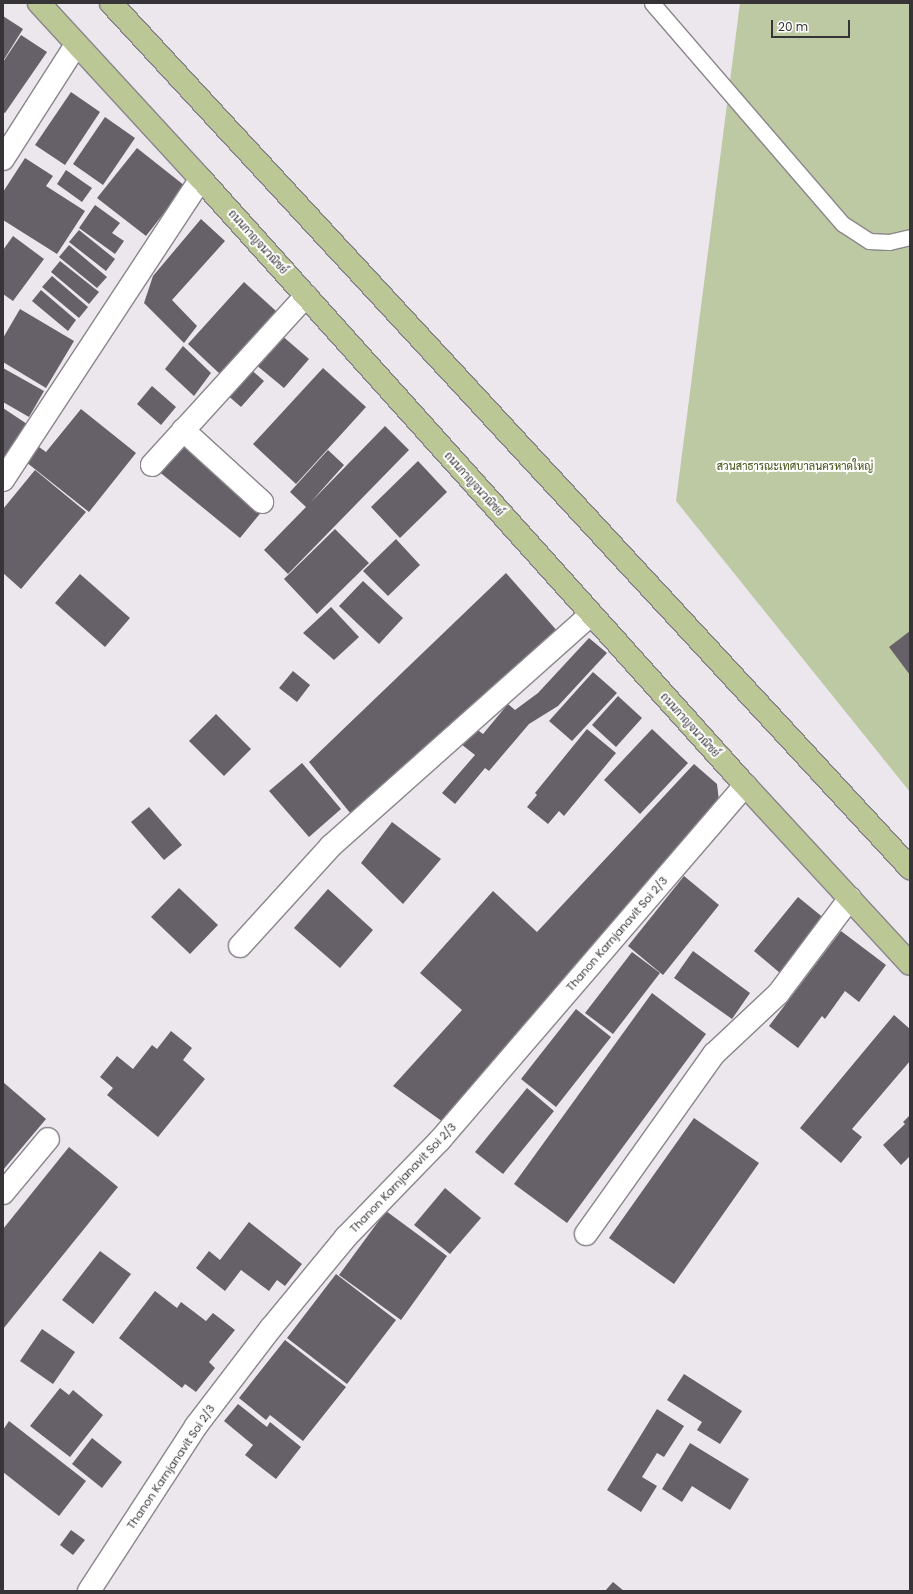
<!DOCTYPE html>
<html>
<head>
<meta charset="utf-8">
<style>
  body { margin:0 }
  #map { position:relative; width:913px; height:1594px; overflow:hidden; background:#ece6ed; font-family:Poppins,Sarabun,sans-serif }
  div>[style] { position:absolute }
  .green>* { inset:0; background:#bdc9a2 }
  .building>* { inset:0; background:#666168 }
  .roads { filter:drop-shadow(1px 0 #8b868c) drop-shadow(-1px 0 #8b868c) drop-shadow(0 1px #8b868c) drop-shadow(0 -1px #8b868c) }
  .service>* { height:15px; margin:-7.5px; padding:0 7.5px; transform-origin:7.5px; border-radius:7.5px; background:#fff }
  .minor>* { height:22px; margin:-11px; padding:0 11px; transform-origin:11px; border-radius:11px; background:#fff }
  .primary>* { height:22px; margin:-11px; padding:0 11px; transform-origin:11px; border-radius:11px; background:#bbc895 }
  span { translate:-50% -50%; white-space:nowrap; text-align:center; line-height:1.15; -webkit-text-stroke:4px #fff; paint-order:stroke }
  .street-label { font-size:11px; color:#373437 }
  .park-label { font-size:11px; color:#425012 }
  .frame { position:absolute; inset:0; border:4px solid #373437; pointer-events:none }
  .scale { position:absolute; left:771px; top:20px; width:79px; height:18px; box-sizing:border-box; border:2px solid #373437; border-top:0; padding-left:5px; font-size:12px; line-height:14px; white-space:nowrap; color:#373437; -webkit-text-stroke:3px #fff; paint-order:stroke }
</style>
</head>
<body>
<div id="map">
  <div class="green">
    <div style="clip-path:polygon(740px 3px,910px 3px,910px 792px,676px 501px)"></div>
  </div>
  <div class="building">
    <div style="clip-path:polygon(3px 16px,23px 29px,3px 61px)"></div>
    <div style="clip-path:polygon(21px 35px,47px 52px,5px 113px,3px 112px,3px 62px)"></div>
    <div style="clip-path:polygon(71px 92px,100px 112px,65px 165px,35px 145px)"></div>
    <div style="clip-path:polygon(105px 117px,135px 138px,103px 185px,73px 164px)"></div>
    <div style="clip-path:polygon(137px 148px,185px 186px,146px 236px,97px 198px)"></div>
    <div style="clip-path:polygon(25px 158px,53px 176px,46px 186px,85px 211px,57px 254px,3px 220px,3px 192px)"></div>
    <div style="clip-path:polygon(66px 170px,92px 188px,82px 202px,57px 184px)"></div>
    <div style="clip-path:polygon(95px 205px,120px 223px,112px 233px,124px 241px,115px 254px,79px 228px)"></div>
    <div style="clip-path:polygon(201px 219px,225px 241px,172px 300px,197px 326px,184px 343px,144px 303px,153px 276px)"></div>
    <div style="clip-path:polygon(79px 230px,115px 259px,106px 271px,69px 242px)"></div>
    <div style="clip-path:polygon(13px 236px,44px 259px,13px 301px,3px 294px,3px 250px)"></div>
    <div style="clip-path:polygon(69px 245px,107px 277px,97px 288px,59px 257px)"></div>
    <div style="clip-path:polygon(60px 261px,99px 292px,89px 304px,51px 272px)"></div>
    <div style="clip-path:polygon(52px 276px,88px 307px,79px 318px,42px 287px)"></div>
    <div style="clip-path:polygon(244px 282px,276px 311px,220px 374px,188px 344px)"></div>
    <div style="clip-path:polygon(41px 290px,76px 320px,68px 331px,32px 301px)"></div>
    <div style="clip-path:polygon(20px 309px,74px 341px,46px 388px,3px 362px,3px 338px)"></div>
    <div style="clip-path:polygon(280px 334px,309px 359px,284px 388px,255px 364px)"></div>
    <div style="clip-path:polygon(183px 346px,211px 373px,194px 396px,165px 369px)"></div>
    <div style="clip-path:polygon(248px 367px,264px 381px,241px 407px,225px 393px)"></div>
    <div style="clip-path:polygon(3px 368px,44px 391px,29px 417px,3px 402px)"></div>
    <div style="clip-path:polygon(323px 368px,366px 407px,296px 484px,253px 444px)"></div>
    <div style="clip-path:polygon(152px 386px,176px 407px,161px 425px,137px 404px)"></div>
    <div style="clip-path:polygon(3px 408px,30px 426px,9px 459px,3px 455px)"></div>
    <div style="clip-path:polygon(81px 409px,136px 453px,89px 512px,26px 462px,39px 447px,46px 452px)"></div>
    <div style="clip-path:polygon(385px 426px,409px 450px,288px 574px,264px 550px,306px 507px,290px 492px,328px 450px,344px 465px,310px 503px)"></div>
    <div style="clip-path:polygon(181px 441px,263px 510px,240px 538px,157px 470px)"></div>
    <div style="clip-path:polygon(418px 461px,447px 492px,400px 538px,371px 507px)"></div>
    <div style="clip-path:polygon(35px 470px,86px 512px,21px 589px,3px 573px,3px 509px)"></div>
    <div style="clip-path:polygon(335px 529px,369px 563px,317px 614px,284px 579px)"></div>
    <div style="clip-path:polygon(396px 539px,420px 565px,388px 596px,363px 571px)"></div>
    <div style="clip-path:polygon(506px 573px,559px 633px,355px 819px,309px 762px)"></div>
    <div style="clip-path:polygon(80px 574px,130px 618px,105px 647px,55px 603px)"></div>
    <div style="clip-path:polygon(363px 581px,403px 618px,379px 644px,339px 606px)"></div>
    <div style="clip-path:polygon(331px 607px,359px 637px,334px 660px,303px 633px)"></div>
    <div style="clip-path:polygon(910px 631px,910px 675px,889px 647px)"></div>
    <div style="clip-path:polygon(589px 638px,607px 653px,558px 706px,529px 724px,489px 771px,485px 768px,455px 804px,442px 793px,475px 755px,461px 744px,475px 728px,483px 734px,508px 704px,515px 710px,538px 693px)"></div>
    <div style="clip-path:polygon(293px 671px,310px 685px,297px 702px,279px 688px)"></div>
    <div style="clip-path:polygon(593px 672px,617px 693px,572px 741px,549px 721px)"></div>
    <div style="clip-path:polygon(618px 696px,642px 718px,616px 747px,592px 725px)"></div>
    <div style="clip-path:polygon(216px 714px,251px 749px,224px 776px,189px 741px)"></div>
    <div style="clip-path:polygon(587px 729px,616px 753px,564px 816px,559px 811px,548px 824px,527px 807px,537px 795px,535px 793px)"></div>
    <div style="clip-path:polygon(652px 729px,688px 763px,640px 814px,604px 780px)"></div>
    <div style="clip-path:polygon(302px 763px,341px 809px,309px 837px,269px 791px)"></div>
    <div style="clip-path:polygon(694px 764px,717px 784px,719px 801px,443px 1122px,393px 1086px,462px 1010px,420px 973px,493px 891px,537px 932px)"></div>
    <div style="clip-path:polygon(149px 807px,182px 845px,164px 860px,131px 822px)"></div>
    <div style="clip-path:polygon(392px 822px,441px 859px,403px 904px,361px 863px)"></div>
    <div style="clip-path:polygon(684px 876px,719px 905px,663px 975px,628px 946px)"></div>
    <div style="clip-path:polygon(179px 888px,218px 925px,190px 954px,151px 917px)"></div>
    <div style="clip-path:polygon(328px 889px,373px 930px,340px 968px,294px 928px)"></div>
    <div style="clip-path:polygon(798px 897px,825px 919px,780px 973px,754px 951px)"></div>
    <div style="clip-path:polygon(841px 931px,886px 965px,859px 1002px,845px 991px,825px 1019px,822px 1016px,798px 1048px,769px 1026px)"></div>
    <div style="clip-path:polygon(693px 951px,750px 993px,732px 1019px,674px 978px)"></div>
    <div style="clip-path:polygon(632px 952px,660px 973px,613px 1034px,585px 1013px)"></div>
    <div style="clip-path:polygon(652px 993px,706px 1034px,567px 1223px,514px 1184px)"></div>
    <div style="clip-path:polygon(576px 1009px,611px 1037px,556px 1107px,521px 1079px)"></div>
    <div style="clip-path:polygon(894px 1015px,910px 1029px,910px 1061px,852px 1129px,862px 1137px,841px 1163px,800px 1128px)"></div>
    <div style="clip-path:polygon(171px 1031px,192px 1048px,183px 1060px,205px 1079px,158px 1137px,107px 1095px,113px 1088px,100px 1077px,117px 1056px,133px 1069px,152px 1045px,157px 1049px)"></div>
    <div style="clip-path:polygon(3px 1082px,46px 1119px,3px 1170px)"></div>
    <div style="clip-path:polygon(527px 1088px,554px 1111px,503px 1174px,475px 1152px)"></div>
    <div style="clip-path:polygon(910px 1115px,910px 1156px,901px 1165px,883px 1145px,905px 1124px,903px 1122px)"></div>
    <div style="clip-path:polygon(694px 1118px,759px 1163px,674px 1284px,609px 1238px)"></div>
    <div style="clip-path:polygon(69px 1147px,118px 1187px,3px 1329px,3px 1229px)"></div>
    <div style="clip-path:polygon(445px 1188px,481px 1218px,450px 1254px,414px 1225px)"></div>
    <div style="clip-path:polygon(386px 1211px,447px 1256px,401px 1320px,339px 1275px)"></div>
    <div style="clip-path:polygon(249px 1222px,302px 1264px,285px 1286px,277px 1280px,269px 1291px,241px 1270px,225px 1291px,196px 1268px,209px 1251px,220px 1260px)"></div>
    <div style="clip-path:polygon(100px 1251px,131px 1274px,93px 1324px,62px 1300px)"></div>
    <div style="clip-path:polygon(336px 1274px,396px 1320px,347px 1384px,287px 1338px)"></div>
    <div style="clip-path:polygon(155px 1291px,177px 1308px,181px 1302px,206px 1321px,213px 1313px,235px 1330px,209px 1362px,215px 1368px,196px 1392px,185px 1384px,182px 1388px,119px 1338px)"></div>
    <div style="clip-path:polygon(42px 1329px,75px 1352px,53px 1384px,20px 1361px)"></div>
    <div style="clip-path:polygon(285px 1340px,346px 1387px,303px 1441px,270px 1415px,266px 1420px,239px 1398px)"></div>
    <div style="clip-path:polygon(684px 1374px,742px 1411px,720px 1444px,697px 1430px,702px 1422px,667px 1400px)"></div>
    <div style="clip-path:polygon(60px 1388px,69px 1395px,73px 1390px,103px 1415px,70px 1457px,30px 1426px)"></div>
    <div style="clip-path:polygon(238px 1404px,267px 1427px,270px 1422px,301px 1447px,276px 1479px,245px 1455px,253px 1445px,224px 1421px)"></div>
    <div style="clip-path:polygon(657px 1409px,684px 1426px,664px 1457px,657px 1453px,642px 1477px,657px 1486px,641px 1512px,607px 1490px)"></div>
    <div style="clip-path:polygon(9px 1421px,86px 1481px,59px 1516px,3px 1472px,3px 1430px)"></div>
    <div style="clip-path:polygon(92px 1438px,122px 1462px,102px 1488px,72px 1464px)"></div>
    <div style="clip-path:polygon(690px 1443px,749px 1479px,730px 1510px,692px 1486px,682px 1502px,662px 1489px)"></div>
    <div style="clip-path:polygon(71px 1530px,85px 1540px,73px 1555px,60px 1545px)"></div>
    <div style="clip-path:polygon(613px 1582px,624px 1591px,605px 1591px)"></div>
  </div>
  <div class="roads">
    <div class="service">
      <div style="left:652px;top:3px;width:292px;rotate:49.2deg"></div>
      <div style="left:843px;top:224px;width:31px;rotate:33deg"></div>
      <div style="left:869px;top:241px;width:20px;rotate:3deg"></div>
      <div style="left:889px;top:242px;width:22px;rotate:-13deg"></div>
    </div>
    <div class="minor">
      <div style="left:3px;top:159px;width:135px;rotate:-57.4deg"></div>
      <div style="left:183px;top:430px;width:107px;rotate:42.3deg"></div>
      <div style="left:152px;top:465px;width:229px;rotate:-47.7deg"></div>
      <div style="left:3px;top:480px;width:360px;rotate:-56.7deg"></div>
      <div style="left:240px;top:946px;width:135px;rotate:-47.7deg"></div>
      <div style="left:331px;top:846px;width:348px;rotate:-41.7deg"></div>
      <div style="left:3px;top:1193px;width:70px;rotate:-50.2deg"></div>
      <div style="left:586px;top:1234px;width:221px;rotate:-54.6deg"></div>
      <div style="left:714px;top:1054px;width:88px;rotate:-43.2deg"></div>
      <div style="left:778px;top:994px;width:120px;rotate:-53.1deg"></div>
      <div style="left:89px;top:1591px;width:197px;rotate:-57deg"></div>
      <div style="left:196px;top:1426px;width:123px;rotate:-52.6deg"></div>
      <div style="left:271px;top:1328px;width:118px;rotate:-50.5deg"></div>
      <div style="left:346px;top:1237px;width:135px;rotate:-45.9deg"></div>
      <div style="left:440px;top:1140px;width:468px;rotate:-49.3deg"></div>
    </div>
    <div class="primary">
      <div style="left:39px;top:3px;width:239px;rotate:47.4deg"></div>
      <div style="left:201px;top:179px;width:814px;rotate:48.09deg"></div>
      <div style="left:745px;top:785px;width:243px;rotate:47.3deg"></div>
      <div style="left:111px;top:3px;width:1178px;rotate:47.27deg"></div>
    </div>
  </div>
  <div class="street-label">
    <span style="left:258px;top:242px;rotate:48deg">ถนนกาญจนวณิชย์</span>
    <span style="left:474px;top:484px;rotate:48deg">ถนนกาญจนวณิชย์</span>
    <span style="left:690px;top:725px;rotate:48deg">ถนนกาญจนวณิชย์</span>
    <span style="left:617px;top:934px;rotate:-49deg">Thanon Karnjanavit Soi 2/3</span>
    <span style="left:403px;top:1178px;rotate:-46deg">Thanon Karnjanavit Soi 2/3</span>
    <span style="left:171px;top:1467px;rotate:-56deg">Thanon Karnjanavit Soi 2/3</span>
  </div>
  <div class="park-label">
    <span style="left:795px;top:466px">สวนสาธารณะเทศบาลนครหาดใหญ่</span>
  </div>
  <div class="frame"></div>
  <div class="scale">20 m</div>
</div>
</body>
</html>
